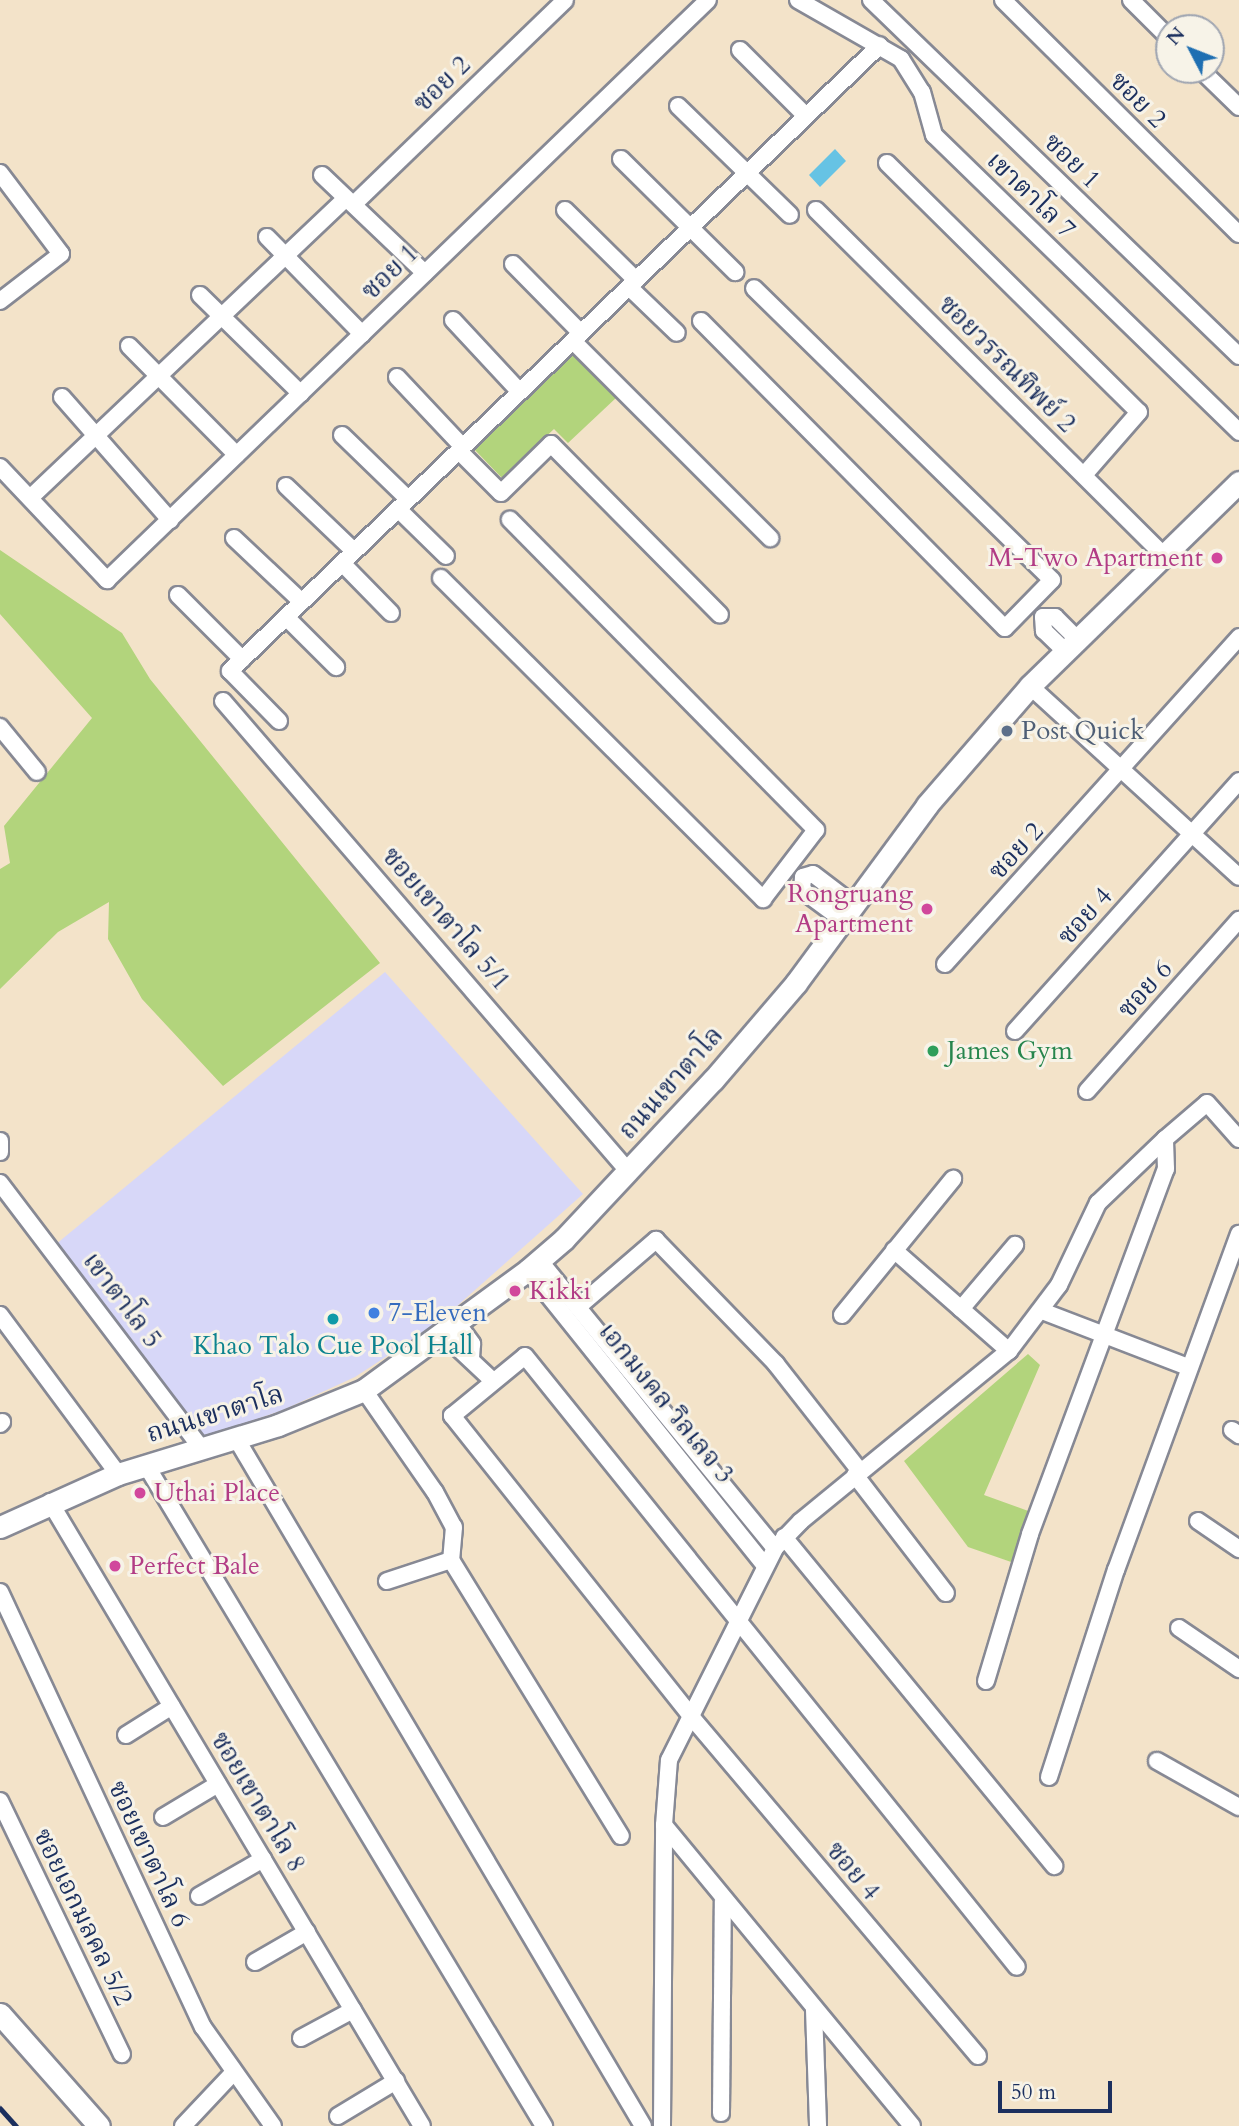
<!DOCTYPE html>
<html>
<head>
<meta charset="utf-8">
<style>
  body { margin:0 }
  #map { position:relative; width:1239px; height:2126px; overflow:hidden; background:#f3e3c9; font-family:Cardo,"Noto Serif Thai",serif }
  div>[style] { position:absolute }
  .built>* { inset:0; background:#d7d7f8 }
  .green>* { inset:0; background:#b2d47c }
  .water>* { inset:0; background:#66c3e4 }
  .roads { filter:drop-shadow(2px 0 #878994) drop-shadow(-2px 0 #878994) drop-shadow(0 2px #878994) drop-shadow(0 -2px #878994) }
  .street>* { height:16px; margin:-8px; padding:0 8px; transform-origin:8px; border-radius:8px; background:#fff }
  .secondary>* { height:21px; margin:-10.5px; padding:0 10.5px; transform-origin:10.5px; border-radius:10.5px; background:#fff }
  .rail>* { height:4.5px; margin:-2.25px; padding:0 2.25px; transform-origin:2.25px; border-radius:2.25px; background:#1b2f5e }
  .dots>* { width:19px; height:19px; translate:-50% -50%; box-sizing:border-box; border:4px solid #f7f3e8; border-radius:50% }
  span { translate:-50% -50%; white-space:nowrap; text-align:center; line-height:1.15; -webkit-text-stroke:6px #f7f3e8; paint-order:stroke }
  .street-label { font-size:26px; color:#1b2f5e }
  .hotel-label { font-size:26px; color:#b23c85 }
  .right { translate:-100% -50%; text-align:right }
  .left { translate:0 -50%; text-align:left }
  .service-label { font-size:26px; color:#4e5e75 }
  .leisure-label { font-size:26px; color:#27864d }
  .shop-label { font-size:26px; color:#366cbe }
  .culture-label { font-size:26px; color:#0d838f }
  .north { position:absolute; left:1155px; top:14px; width:70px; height:70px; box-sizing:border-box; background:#f7f3e8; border:2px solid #9fa5b1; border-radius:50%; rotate:312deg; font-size:19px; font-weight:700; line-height:28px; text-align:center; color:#1b2f5e }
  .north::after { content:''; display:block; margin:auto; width:24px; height:32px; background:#1f6fb2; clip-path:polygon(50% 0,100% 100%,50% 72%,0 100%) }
  .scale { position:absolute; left:998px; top:2081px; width:114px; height:32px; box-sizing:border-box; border:4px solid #1b2f5e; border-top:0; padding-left:9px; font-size:21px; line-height:24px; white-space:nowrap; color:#1b2f5e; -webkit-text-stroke:5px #f7f3e8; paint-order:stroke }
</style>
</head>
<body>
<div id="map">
  <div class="built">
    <div style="clip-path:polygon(385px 972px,583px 1194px,439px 1322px,355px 1377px,283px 1410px,202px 1438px,55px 1245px)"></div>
  </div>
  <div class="green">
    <div style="clip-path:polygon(574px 352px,617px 397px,568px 443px,554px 429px,502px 478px,473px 448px)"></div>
    <div style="clip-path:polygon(0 550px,122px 633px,150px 679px,380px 963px,223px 1086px,142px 999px,108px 939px,109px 902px,58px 932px,0 989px,0 869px,10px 863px,4px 826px,92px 718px,0 614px)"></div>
    <div style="clip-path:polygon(1028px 1354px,1040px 1365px,984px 1495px,1031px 1512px,1014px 1563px,968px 1547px,904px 1461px)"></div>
  </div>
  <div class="water">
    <div style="clip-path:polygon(835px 149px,846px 161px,820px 187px,809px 175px)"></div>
  </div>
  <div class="roads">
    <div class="street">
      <div style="left:798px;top:0;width:119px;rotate:29.8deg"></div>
      <div style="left:901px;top:59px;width:39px;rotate:58deg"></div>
      <div style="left:922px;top:92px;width:45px;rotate:74.4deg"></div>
      <div style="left:934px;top:135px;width:426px;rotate:44.2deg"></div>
      <div style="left:871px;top:0;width:512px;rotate:44.05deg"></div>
      <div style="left:1003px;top:0;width:332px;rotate:44.8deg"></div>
      <div style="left:1131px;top:0;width:54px;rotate:45deg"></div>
      <div style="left:740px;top:50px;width:93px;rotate:45deg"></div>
      <div style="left:1201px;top:70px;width:53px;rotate:44.2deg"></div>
      <div style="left:678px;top:106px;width:156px;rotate:44.2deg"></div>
      <div style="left:621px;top:159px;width:161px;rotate:44.7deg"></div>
      <div style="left:887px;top:163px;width:354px;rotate:44.7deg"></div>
      <div style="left:1139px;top:412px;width:84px;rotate:131.1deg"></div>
      <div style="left:0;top:173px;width:101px;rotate:53deg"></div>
      <div style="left:61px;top:254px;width:77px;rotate:142.4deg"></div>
      <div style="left:322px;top:175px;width:142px;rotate:43.6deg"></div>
      <div style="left:354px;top:204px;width:293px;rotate:-44deg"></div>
      <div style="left:565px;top:210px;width:100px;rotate:44.6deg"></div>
      <div style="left:816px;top:210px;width:489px;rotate:44.8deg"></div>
      <div style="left:267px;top:237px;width:136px;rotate:45.6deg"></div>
      <div style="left:513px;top:264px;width:97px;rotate:45.4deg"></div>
      <div style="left:629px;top:287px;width:66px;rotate:43.8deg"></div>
      <div style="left:200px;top:295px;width:141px;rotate:44.4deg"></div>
      <div style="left:453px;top:320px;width:98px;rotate:47.1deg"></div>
      <div style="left:701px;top:321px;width:432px;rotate:45.3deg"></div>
      <div style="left:1005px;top:628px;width:67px;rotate:-45.6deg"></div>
      <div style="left:1052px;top:580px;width:417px;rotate:-135.6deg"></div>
      <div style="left:573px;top:341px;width:279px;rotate:45deg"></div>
      <div style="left:129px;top:346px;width:153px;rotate:45.3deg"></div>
      <div style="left:397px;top:377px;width:96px;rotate:46.7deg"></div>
      <div style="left:62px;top:397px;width:164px;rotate:48.7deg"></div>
      <div style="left:342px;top:435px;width:92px;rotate:44.1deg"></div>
      <div style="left:459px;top:451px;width:59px;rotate:45deg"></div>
      <div style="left:501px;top:493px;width:70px;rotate:-44.4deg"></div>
      <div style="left:551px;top:444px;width:240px;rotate:45.3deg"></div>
      <div style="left:0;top:467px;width:156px;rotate:46.6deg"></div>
      <div style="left:107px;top:580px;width:835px;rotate:-43.98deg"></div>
      <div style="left:286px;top:486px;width:94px;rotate:43.7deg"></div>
      <div style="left:30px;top:498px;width:433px;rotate:-43.5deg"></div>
      <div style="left:398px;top:509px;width:67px;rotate:44.4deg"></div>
      <div style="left:234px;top:538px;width:93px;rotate:43.3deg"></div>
      <div style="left:342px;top:563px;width:70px;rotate:45.6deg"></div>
      <div style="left:441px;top:578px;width:455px;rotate:44.9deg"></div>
      <div style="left:763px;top:899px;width:87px;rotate:-52.5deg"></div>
      <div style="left:816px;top:830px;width:436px;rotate:-134.6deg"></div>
      <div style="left:178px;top:595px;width:91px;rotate:45deg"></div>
      <div style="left:286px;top:617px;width:71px;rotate:45deg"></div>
      <div style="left:1064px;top:650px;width:28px;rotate:-136deg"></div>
      <div style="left:1044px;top:631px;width:14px;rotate:-94deg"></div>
      <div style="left:1043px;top:617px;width:12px"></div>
      <div style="left:1055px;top:617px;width:30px;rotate:45deg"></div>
      <div style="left:1030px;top:686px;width:283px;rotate:42.4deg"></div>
      <div style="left:223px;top:701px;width:622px;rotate:49.24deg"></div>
      <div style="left:279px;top:721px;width:70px;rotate:-134.4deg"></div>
      <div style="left:230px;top:671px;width:902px;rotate:-43.92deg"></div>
      <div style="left:0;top:727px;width:58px;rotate:50.6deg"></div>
      <div style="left:803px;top:877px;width:13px;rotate:94deg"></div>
      <div style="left:802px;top:890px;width:52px;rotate:36.4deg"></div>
      <div style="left:803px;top:877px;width:10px;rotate:-17deg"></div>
      <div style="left:813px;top:874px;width:51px;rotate:37.1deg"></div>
      <div style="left:945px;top:964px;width:440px;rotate:-48deg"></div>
      <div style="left:1015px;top:1031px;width:336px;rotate:-48.1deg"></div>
      <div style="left:1087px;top:1091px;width:229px;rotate:-48.4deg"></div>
      <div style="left:0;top:1141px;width:11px;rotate:90deg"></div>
      <div style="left:0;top:1183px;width:333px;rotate:52.8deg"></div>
      <div style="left:894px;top:1250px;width:153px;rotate:41.3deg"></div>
      <div style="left:539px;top:1260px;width:372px;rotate:50.7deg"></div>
      <div style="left:528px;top:1270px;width:379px;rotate:51.3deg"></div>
      <div style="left:578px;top:1307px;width:103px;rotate:-40.7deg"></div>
      <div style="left:656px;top:1240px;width:173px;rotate:45.9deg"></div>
      <div style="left:776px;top:1364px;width:136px;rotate:51.9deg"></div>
      <div style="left:961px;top:1309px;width:84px;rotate:-49.8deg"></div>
      <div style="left:1042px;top:1311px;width:156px;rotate:21deg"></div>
      <div style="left:0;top:1315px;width:198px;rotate:53.4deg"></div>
      <div style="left:842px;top:1315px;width:176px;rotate:-50.8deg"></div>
      <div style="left:457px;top:1323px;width:26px;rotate:54deg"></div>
      <div style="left:472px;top:1344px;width:13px;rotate:94deg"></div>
      <div style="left:443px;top:1334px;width:69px;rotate:43.2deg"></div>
      <div style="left:364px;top:1390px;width:124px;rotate:55.2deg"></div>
      <div style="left:435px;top:1492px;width:40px;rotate:62deg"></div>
      <div style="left:454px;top:1527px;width:33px;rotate:95deg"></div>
      <div style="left:451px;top:1560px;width:324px;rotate:58.4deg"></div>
      <div style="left:0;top:1424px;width:3px;rotate:-45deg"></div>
      <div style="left:1232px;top:1430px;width:9px;rotate:36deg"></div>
      <div style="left:236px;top:1438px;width:799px;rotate:59.39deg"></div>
      <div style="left:146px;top:1465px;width:772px;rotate:58.95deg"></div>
      <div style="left:855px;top:1475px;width:149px;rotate:52.4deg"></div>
      <div style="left:50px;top:1502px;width:726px;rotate:59.2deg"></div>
      <div style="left:1198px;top:1521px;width:50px;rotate:34.3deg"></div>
      <div style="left:784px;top:1537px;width:426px;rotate:50.6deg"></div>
      <div style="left:387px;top:1581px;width:67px;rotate:-18.2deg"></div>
      <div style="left:0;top:1592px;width:480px;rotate:65deg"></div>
      <div style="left:203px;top:2027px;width:121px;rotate:54.7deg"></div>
      <div style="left:1179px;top:1628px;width:73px;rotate:34.3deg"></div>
      <div style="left:986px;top:1681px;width:153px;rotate:-73.3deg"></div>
      <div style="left:1030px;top:1534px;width:390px;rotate:-69.6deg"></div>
      <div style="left:1166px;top:1169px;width:30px;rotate:-92deg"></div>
      <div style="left:126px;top:1735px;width:54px;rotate:-32.2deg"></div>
      <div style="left:1157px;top:1761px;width:94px;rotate:29.3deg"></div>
      <div style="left:1049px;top:1777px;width:218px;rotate:-72.1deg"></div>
      <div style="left:1116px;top:1570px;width:358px;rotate:-69.9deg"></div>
      <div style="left:0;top:1801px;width:281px;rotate:64.3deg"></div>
      <div style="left:163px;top:1817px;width:64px;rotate:-31deg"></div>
      <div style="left:664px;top:1825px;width:390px;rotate:50.5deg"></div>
      <div style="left:199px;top:1896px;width:74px;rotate:-30deg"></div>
      <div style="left:255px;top:1962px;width:60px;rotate:-30deg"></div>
      <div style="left:814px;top:2010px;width:116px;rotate:88deg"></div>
      <div style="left:301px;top:2038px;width:59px;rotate:-28.3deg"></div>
      <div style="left:978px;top:2056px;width:445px;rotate:-130.2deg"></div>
      <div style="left:691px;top:1716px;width:384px;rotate:-128.5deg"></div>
      <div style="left:452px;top:1416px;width:94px;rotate:-39.4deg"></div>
      <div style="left:525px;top:1356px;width:784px;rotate:51.16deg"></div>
      <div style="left:721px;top:2113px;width:212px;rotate:-89.5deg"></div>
      <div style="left:338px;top:2116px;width:68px;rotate:-31.1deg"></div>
      <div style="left:183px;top:2126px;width:73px;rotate:-46.7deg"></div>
      <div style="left:662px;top:2126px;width:301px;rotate:-89.6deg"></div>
      <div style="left:664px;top:1825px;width:65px;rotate:-85.6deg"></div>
      <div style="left:669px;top:1760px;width:237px;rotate:-63.4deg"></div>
      <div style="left:775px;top:1548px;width:37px;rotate:-46deg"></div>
      <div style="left:801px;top:1521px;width:269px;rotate:-39.3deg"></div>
      <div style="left:1009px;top:1351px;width:83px;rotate:-52.9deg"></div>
      <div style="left:1059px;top:1285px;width:91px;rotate:-64.6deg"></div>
      <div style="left:1098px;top:1203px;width:93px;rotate:-43.7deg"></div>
      <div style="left:1165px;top:1139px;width:55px;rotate:-40.6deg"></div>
      <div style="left:1207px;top:1103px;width:48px;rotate:48.4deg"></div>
    </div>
    <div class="secondary">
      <div style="left:0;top:1527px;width:129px;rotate:-24.2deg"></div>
      <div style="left:118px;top:1474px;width:167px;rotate:-17deg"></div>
      <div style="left:278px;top:1425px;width:93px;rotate:-22.1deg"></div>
      <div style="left:364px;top:1390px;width:203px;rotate:-36.2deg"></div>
      <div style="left:528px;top:1270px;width:48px;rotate:-40.7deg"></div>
      <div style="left:564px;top:1239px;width:218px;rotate:-46.9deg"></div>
      <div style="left:713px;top:1080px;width:128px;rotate:-49.4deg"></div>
      <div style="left:796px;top:983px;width:221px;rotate:-53.6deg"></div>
      <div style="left:927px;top:805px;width:157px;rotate:-49.1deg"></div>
      <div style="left:1030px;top:686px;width:292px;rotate:-44.3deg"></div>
      <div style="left:0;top:2014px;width:149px;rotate:48.5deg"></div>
    </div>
  </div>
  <div class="rail">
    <div style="left:0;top:2108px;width:24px;rotate:48deg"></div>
  </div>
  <div class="dots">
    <div style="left:1217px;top:558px;background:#d1479c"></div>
    <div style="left:1007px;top:731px;background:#5c6f8a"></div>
    <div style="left:927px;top:909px;background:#d1479c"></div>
    <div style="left:933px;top:1051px;background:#2e9e5b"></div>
    <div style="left:515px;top:1291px;background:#d1479c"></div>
    <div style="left:374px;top:1313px;background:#3f7fe0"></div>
    <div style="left:333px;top:1319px;background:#0f9aa8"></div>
    <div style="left:140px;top:1493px;background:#d1479c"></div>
    <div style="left:115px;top:1566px;background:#d1479c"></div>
  </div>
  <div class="street-label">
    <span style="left:442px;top:84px;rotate:-44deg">ซอย 2</span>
    <span style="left:1138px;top:100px;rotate:45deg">ซอย 2</span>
    <span style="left:1072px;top:161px;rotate:44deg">ซอย 1</span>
    <span style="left:1031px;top:195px;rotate:44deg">เขาตาโล 7</span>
    <span style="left:390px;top:272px;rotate:-44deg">ซอย 1</span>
    <span style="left:1007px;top:364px;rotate:45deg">ซอยวรรณทิพย์ 2</span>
    <span style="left:1016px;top:851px;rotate:-47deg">ซอย 2</span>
    <span style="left:1085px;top:916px;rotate:-48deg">ซอย 4</span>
    <span style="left:446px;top:919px;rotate:49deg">ซอยเขาตาโล 5/1</span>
    <span style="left:1145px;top:989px;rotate:-48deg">ซอย 6</span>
    <span style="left:671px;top:1083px;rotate:-48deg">ถนนเขาตาโล</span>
    <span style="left:122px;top:1300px;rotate:53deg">เขาตาโล 5</span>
    <span style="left:666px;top:1403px;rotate:51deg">เอกมงคล วิลเลจ 3</span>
    <span style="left:215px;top:1414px;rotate:-17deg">ถนนเขาตาโล</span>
    <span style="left:258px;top:1802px;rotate:59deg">ซอยเขาตาโล 8</span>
    <span style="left:149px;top:1854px;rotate:65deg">ซอยเขาตาโล 6</span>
    <span style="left:853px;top:1871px;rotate:50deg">ซอย 4</span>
    <span style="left:83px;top:1917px;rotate:64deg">ซอยเอกมลคล 5/2</span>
  </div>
  <div class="hotel-label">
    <span class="right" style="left:1203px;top:558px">M-Two Apartment</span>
    <span class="right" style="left:913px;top:909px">Rongruang<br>Apartment</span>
    <span class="left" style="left:529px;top:1291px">Kikki</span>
    <span class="left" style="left:154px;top:1493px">Uthai Place</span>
    <span class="left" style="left:129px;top:1566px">Perfect Bale</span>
  </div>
  <div class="service-label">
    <span class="left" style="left:1021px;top:731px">Post Quick</span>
  </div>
  <div class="leisure-label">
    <span class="left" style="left:947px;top:1051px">James Gym</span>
  </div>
  <div class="shop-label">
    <span class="left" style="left:388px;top:1313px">7-Eleven</span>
  </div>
  <div class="culture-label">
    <span style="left:333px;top:1346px">Khao Talo Cue Pool Hall</span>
  </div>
  <div class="north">N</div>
  <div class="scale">50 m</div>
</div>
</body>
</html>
